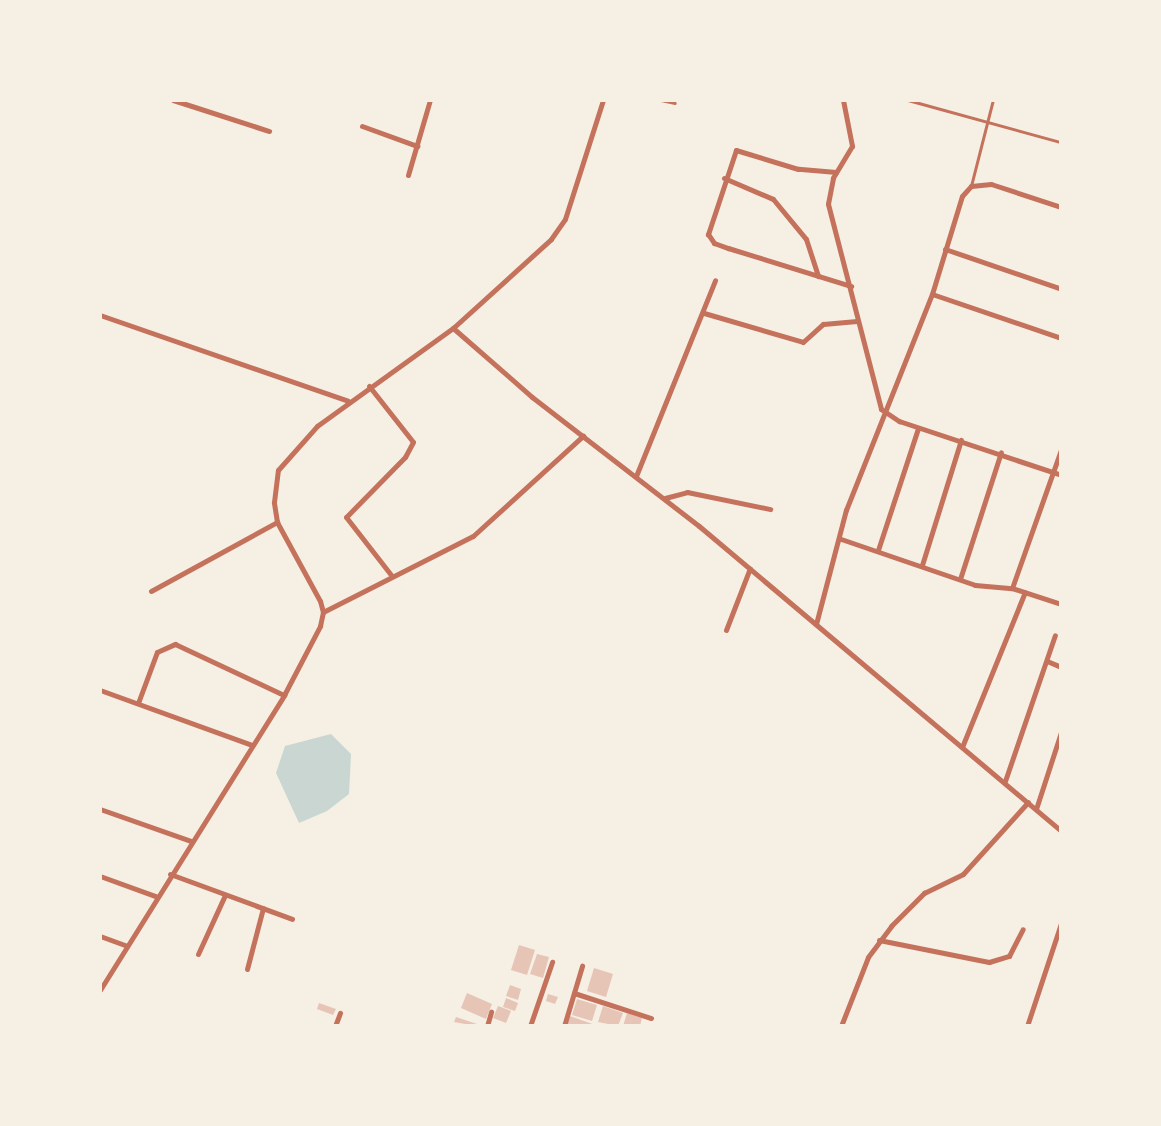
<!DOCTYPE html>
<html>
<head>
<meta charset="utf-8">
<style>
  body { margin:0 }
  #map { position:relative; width:1161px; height:1126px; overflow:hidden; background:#f6efe4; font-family:"Archivo Narrow",sans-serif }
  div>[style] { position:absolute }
  .water>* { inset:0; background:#c9d6d2 }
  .building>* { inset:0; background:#e6c5b7 }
  .service>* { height:2.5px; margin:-1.25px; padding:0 1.25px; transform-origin:1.25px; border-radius:1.25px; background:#c5725c }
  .minor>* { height:5px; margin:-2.5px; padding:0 2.5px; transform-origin:2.5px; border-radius:2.5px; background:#c5725c }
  span { translate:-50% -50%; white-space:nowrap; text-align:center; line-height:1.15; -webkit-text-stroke:5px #f6efe4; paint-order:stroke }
  .frame { position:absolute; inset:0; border:102px solid #f6efe4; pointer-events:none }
</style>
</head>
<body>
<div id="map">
  <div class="water">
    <div style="clip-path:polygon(331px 734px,351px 754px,349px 794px,327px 811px,299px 823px,276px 773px,285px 746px)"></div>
  </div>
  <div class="building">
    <div style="clip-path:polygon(519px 945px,535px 950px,527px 975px,511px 970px)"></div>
    <div style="clip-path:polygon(537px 954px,549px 957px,543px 978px,530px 974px)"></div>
    <div style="clip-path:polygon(594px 968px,613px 974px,606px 997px,587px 991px)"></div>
    <div style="clip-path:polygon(510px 985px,521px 989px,518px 1000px,506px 996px)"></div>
    <div style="clip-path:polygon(467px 993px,492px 1004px,486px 1019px,461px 1008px)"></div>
    <div style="clip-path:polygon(548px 994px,558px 997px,555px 1004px,546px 1001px)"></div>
    <div style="clip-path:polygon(506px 998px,518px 1003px,515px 1011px,503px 1007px)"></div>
    <div style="clip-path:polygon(577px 999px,597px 1005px,592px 1021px,572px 1015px)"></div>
    <div style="clip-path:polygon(319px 1003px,336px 1009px,333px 1015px,317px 1009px)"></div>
    <div style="clip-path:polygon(498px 1006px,511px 1011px,506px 1023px,493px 1018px)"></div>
    <div style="clip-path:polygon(603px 1006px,623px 1013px,618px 1026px,598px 1022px)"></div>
    <div style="clip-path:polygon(627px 1013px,642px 1018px,640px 1026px,623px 1026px)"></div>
    <div style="clip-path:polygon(570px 1016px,598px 1026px,566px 1026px)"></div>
    <div style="clip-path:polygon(456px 1017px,477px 1024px,476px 1026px,454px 1022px)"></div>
  </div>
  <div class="service">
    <div style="left:661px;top:100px;width:14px;rotate:12deg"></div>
    <div style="left:908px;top:100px;width:159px;rotate:15.4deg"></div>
    <div style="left:971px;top:186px;width:89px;rotate:-75.7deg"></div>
  </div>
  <div class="minor">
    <div style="left:173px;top:100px;width:101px;rotate:17.9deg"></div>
    <div style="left:843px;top:100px;width:47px;rotate:78.9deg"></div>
    <div style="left:852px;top:146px;width:37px;rotate:121deg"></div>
    <div style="left:833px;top:178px;width:26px;rotate:101deg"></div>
    <div style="left:828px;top:204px;width:212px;rotate:75.5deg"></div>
    <div style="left:881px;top:409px;width:22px;rotate:34deg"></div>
    <div style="left:899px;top:421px;width:171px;rotate:18.4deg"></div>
    <div style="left:362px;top:126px;width:59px;rotate:20deg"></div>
    <div style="left:836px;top:172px;width:38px;rotate:-175deg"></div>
    <div style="left:798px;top:169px;width:65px;rotate:-163deg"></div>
    <div style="left:736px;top:150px;width:89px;rotate:108.4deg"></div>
    <div style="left:708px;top:234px;width:11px;rotate:56deg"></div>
    <div style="left:714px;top:243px;width:15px;rotate:20deg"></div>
    <div style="left:728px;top:248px;width:129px;rotate:17.2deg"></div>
    <div style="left:408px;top:175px;width:78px;rotate:-73.7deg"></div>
    <div style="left:724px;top:178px;width:53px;rotate:23.2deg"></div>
    <div style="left:773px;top:199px;width:52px;rotate:50.5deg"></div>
    <div style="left:806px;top:239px;width:39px;rotate:72deg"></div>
    <div style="left:945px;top:249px;width:120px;rotate:18.9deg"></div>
    <div style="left:932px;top:294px;width:136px;rotate:18.8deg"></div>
    <div style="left:704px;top:313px;width:103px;rotate:16.3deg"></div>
    <div style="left:803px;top:342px;width:27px;rotate:-42deg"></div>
    <div style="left:823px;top:324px;width:34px;rotate:-5deg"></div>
    <div style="left:100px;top:315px;width:262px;rotate:19.1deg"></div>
    <div style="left:453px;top:328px;width:105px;rotate:41.1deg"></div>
    <div style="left:532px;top:397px;width:211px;rotate:37.7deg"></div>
    <div style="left:699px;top:526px;width:473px;rotate:40.1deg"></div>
    <div style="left:369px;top:386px;width:71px;rotate:51.8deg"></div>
    <div style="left:413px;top:442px;width:17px;rotate:118deg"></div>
    <div style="left:405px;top:457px;width:84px;rotate:134.5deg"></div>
    <div style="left:346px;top:517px;width:75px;rotate:52.1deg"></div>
    <div style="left:636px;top:476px;width:211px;rotate:-68deg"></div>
    <div style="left:665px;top:498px;width:23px;rotate:-15deg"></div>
    <div style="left:687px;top:492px;width:85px;rotate:11.6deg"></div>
    <div style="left:841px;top:539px;width:142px;rotate:18.9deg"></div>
    <div style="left:975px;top:585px;width:37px;rotate:5deg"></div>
    <div style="left:1012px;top:588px;width:52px;rotate:18.1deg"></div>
    <div style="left:878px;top:550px;width:128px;rotate:-71.8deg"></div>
    <div style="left:922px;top:565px;width:131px;rotate:-72.7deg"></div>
    <div style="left:960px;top:579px;width:133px;rotate:-72.1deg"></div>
    <div style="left:1012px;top:588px;width:146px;rotate:-70.5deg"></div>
    <div style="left:151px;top:591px;width:144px;rotate:-28.7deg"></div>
    <div style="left:323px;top:612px;width:168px;rotate:-26.9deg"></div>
    <div style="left:473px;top:536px;width:149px;rotate:-42.3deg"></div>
    <div style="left:816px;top:624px;width:118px;rotate:-75.3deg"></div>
    <div style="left:846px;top:510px;width:232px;rotate:-68.3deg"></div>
    <div style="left:932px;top:294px;width:102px;rotate:-73deg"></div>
    <div style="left:962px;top:196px;width:13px;rotate:-48deg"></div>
    <div style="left:971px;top:186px;width:20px;rotate:-6deg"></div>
    <div style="left:991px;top:184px;width:74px;rotate:18.2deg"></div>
    <div style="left:726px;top:630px;width:66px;rotate:-68.8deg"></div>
    <div style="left:1047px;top:661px;width:15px;rotate:23deg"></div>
    <div style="left:100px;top:690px;width:162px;rotate:19.9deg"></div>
    <div style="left:138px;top:703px;width:54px;rotate:-69.6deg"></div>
    <div style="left:157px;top:652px;width:20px;rotate:-24deg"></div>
    <div style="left:175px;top:644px;width:120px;rotate:25.1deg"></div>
    <div style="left:962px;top:747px;width:167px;rotate:-67.9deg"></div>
    <div style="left:1005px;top:781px;width:154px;rotate:-71.1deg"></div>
    <div style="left:100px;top:809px;width:96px;rotate:19.4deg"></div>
    <div style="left:1036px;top:809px;width:81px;rotate:-72deg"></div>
    <div style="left:170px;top:874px;width:130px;rotate:20.2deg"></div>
    <div style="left:100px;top:876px;width:59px;rotate:20deg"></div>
    <div style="left:100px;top:936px;width:27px;rotate:20deg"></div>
    <div style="left:879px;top:940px;width:112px;rotate:11.3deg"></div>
    <div style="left:989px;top:962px;width:21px;rotate:-17deg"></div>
    <div style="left:1009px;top:956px;width:30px;rotate:-63deg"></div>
    <div style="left:198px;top:954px;width:65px;rotate:-65.4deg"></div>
    <div style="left:247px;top:969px;width:63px;rotate:-75.3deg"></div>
    <div style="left:100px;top:990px;width:348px;rotate:-58deg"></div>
    <div style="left:284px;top:695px;width:78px;rotate:-62.4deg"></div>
    <div style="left:320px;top:626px;width:14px;rotate:-78deg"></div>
    <div style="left:323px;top:612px;width:11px;rotate:-105deg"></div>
    <div style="left:320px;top:601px;width:90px;rotate:-118.6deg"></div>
    <div style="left:277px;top:522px;width:20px;rotate:-99deg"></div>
    <div style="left:274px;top:502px;width:32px;rotate:-83deg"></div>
    <div style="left:278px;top:470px;width:59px;rotate:-48.4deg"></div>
    <div style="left:317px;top:426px;width:168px;rotate:-35.8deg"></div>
    <div style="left:453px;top:328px;width:132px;rotate:-42.2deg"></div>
    <div style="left:551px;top:239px;width:24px;rotate:-55deg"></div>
    <div style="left:565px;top:219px;width:125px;rotate:-72.3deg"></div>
    <div style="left:574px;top:993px;width:81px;rotate:18deg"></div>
    <div style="left:335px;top:1026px;width:14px;rotate:-69deg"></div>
    <div style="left:487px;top:1026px;width:15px;rotate:-74deg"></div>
    <div style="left:530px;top:1026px;width:68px;rotate:-71deg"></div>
    <div style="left:564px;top:1026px;width:63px;rotate:-73.3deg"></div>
    <div style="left:841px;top:1026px;width:74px;rotate:-68.6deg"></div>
    <div style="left:868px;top:957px;width:39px;rotate:-53deg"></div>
    <div style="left:891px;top:926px;width:47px;rotate:-45deg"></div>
    <div style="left:924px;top:893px;width:43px;rotate:-26deg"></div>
    <div style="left:963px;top:874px;width:97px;rotate:-47.9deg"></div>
    <div style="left:1027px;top:1026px;width:108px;rotate:-71.7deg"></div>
  </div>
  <div class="frame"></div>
</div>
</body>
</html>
